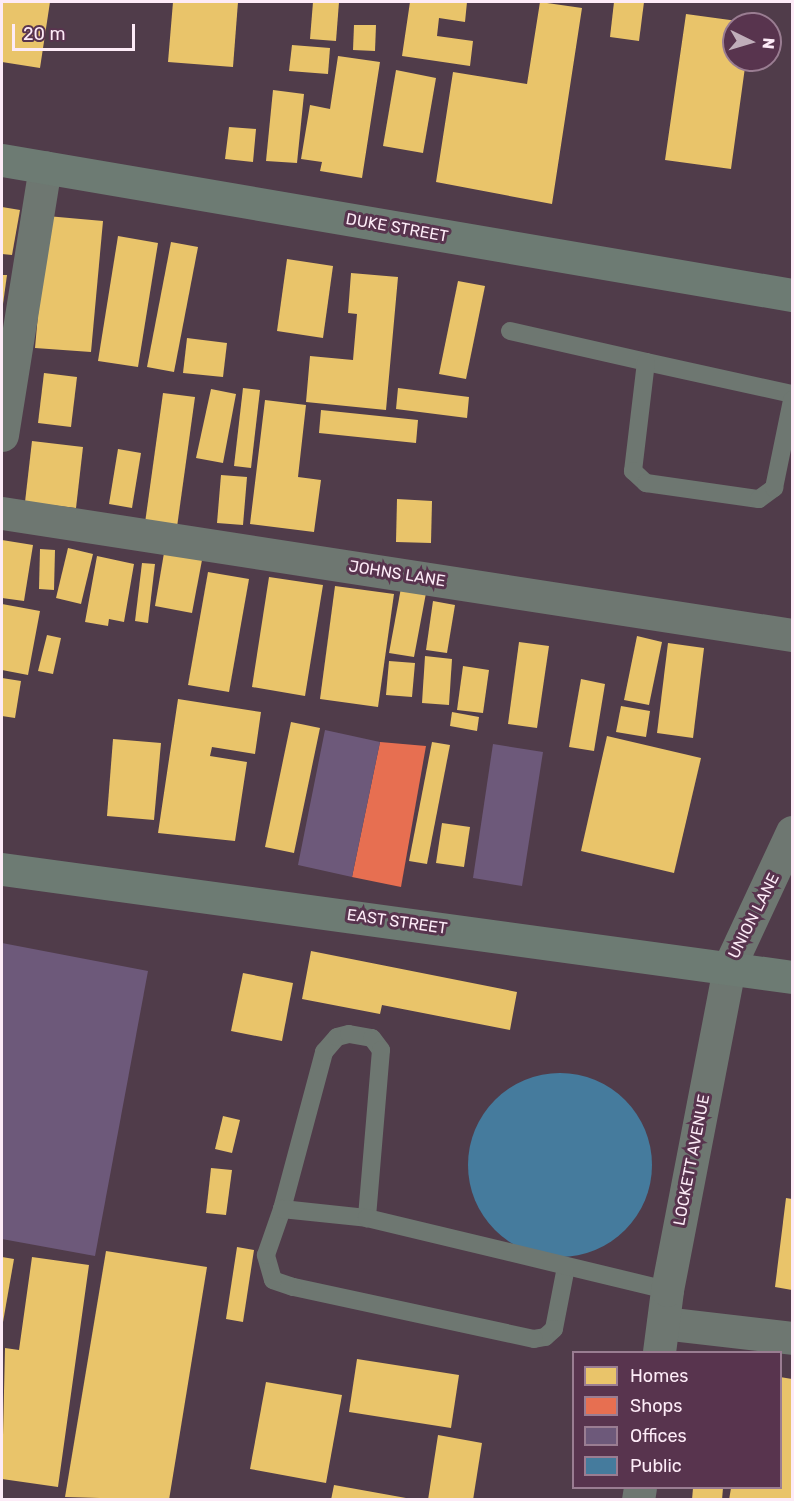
<!DOCTYPE html>
<html>
<head>
<meta charset="utf-8">
<style>
  body { margin:0 }
  #map { position:relative; width:794px; height:1501px; overflow:hidden; background:#503c4a; font-family:Rubik,sans-serif }
  div>[style] { position:absolute }
  .homes>* { inset:0; background:#e9c46a }
  .shops>* { inset:0; background:#e76f51 }
  .offices>* { inset:0; background:#6d597a }
  .public>* { inset:0; background:#457b9d }
  .round { border-radius:50% }
  .lane>* { height:18px; margin:-9px; padding:0 9px; transform-origin:9px; border-radius:9px; background:#6e7771 }
  .street>* { height:33px; margin:-16.5px; padding:0 16.5px; transform-origin:16.5px; border-radius:16.5px; background:#6e7771 }
  .secondary>* { height:33px; margin:-16.5px; padding:0 16.5px; transform-origin:16.5px; border-radius:16.5px; background:#6d7b73 }
  span { translate:-50% -50%; white-space:nowrap; text-align:center; line-height:1.15; -webkit-text-stroke:6px #58344e; paint-order:stroke }
  .street-label { font-size:16px; color:#fdebf7 }
  .frame { position:absolute; inset:0; border:3px solid #fdebf7; pointer-events:none }
  .legend { position:absolute; left:572px; top:1351px; width:210px; height:138px; box-sizing:border-box; background:#58344e; border:2px solid #9a7d92; margin:0; padding:8px 10px; list-style:none; font-size:18px; color:#fdebf7 }
  .legend li { display:flex; align-items:center; gap:12px; height:30px }
  .legend b { width:30px; border:2px solid #9a7d92 }
  .north { position:absolute; left:722px; top:12px; width:60px; height:60px; box-sizing:border-box; background:#58344e; border:2px solid #9a7d92; border-radius:50%; rotate:95deg; font-size:16px; font-weight:700; line-height:24px; text-align:center; color:#fdebf7 }
  .north::after { content:''; display:block; margin:auto; width:21px; height:27px; background:#c0aeba; clip-path:polygon(50% 0,100% 100%,50% 72%,0 100%) }
  .scale { position:absolute; left:12px; top:24px; width:123px; height:27px; box-sizing:border-box; border:3px solid #fdebf7; border-top:0; padding-left:8px; font-size:18px; line-height:21px; white-space:nowrap; color:#fdebf7; -webkit-text-stroke:4px #58344e; paint-order:stroke }
</style>
</head>
<body>
<div id="map">
  <div class="homes">
    <div style="clip-path:polygon(2px 2px,50px 2px,40px 68px,2px 62px)"></div>
    <div style="clip-path:polygon(173px 2px,238px 2px,233px 67px,168px 62px)"></div>
    <div style="clip-path:polygon(313px 2px,339px 2px,336px 41px,310px 39px)"></div>
    <div style="clip-path:polygon(410px 2px,467px 2px,465px 22px,439px 18px,437px 36px,473px 41px,470px 66px,402px 56px)"></div>
    <div style="clip-path:polygon(540px 2px,582px 8px,552px 204px,436px 182px,453px 72px,527px 84px)"></div>
    <div style="clip-path:polygon(614px 2px,644px 2px,639px 41px,610px 37px)"></div>
    <div style="clip-path:polygon(686px 14px,752px 23px,734px 24px,734px 60px,746px 60px,731px 169px,665px 160px)"></div>
    <div style="clip-path:polygon(354px 25px,376px 25px,375px 51px,353px 50px)"></div>
    <div style="clip-path:polygon(292px 45px,330px 48px,328px 74px,289px 71px)"></div>
    <div style="clip-path:polygon(338px 56px,380px 62px,362px 178px,320px 171px,322px 162px,301px 159px,310px 105px,330px 109px)"></div>
    <div style="clip-path:polygon(396px 70px,436px 78px,423px 153px,383px 146px)"></div>
    <div style="clip-path:polygon(273px 90px,304px 94px,297px 163px,266px 161px)"></div>
    <div style="clip-path:polygon(229px 127px,256px 129px,253px 162px,225px 159px)"></div>
    <div style="clip-path:polygon(2px 207px,20px 210px,12px 255px,2px 254px)"></div>
    <div style="clip-path:polygon(47px 216px,103px 221px,91px 352px,35px 348px)"></div>
    <div style="clip-path:polygon(118px 236px,158px 243px,138px 367px,98px 361px)"></div>
    <div style="clip-path:polygon(171px 242px,198px 247px,174px 372px,147px 367px)"></div>
    <div style="clip-path:polygon(287px 259px,333px 266px,323px 338px,277px 331px)"></div>
    <div style="clip-path:polygon(351px 273px,398px 277px,386px 410px,306px 402px,310px 356px,353px 360px,357px 314px,348px 313px)"></div>
    <div style="clip-path:polygon(2px 275px,7px 275px,3px 304px,2px 304px)"></div>
    <div style="clip-path:polygon(458px 281px,485px 286px,466px 379px,439px 374px)"></div>
    <div style="clip-path:polygon(187px 338px,227px 343px,223px 377px,183px 373px)"></div>
    <div style="clip-path:polygon(44px 373px,77px 377px,71px 427px,38px 423px)"></div>
    <div style="clip-path:polygon(243px 388px,260px 390px,251px 468px,234px 466px)"></div>
    <div style="clip-path:polygon(398px 388px,469px 397px,467px 418px,396px 409px)"></div>
    <div style="clip-path:polygon(211px 389px,236px 394px,223px 463px,196px 458px)"></div>
    <div style="clip-path:polygon(163px 393px,195px 397px,177px 527px,145px 523px)"></div>
    <div style="clip-path:polygon(265px 400px,306px 405px,298px 477px,321px 480px,314px 532px,250px 524px)"></div>
    <div style="clip-path:polygon(321px 410px,418px 420px,416px 443px,319px 433px)"></div>
    <div style="clip-path:polygon(32px 441px,83px 447px,76px 508px,25px 502px)"></div>
    <div style="clip-path:polygon(118px 449px,141px 453px,132px 508px,109px 504px)"></div>
    <div style="clip-path:polygon(221px 475px,247px 477px,243px 525px,217px 523px)"></div>
    <div style="clip-path:polygon(397px 499px,432px 501px,431px 543px,396px 542px)"></div>
    <div style="clip-path:polygon(2px 540px,33px 545px,24px 601px,2px 598px)"></div>
    <div style="clip-path:polygon(68px 548px,93px 554px,81px 604px,56px 598px)"></div>
    <div style="clip-path:polygon(40px 549px,55px 550px,54px 590px,39px 589px)"></div>
    <div style="clip-path:polygon(164px 553px,202px 560px,192px 613px,155px 606px)"></div>
    <div style="clip-path:polygon(97px 556px,134px 564px,124px 622px,109px 619px,108px 626px,85px 622px)"></div>
    <div style="clip-path:polygon(142px 563px,155px 564px,148px 623px,135px 621px)"></div>
    <div style="clip-path:polygon(208px 572px,249px 579px,229px 692px,188px 685px)"></div>
    <div style="clip-path:polygon(269px 577px,323px 585px,305px 696px,252px 687px)"></div>
    <div style="clip-path:polygon(335px 586px,394px 594px,378px 707px,320px 699px)"></div>
    <div style="clip-path:polygon(401px 588px,426px 593px,414px 657px,389px 653px)"></div>
    <div style="clip-path:polygon(433px 601px,455px 605px,447px 653px,426px 650px)"></div>
    <div style="clip-path:polygon(2px 604px,40px 611px,28px 675px,2px 670px)"></div>
    <div style="clip-path:polygon(47px 635px,61px 638px,53px 674px,38px 671px)"></div>
    <div style="clip-path:polygon(637px 636px,662px 642px,649px 705px,624px 700px)"></div>
    <div style="clip-path:polygon(519px 642px,549px 646px,537px 728px,508px 724px)"></div>
    <div style="clip-path:polygon(668px 643px,704px 648px,693px 738px,657px 733px)"></div>
    <div style="clip-path:polygon(425px 656px,452px 659px,449px 705px,422px 703px)"></div>
    <div style="clip-path:polygon(389px 661px,415px 663px,412px 697px,386px 695px)"></div>
    <div style="clip-path:polygon(463px 666px,489px 670px,483px 713px,457px 710px)"></div>
    <div style="clip-path:polygon(2px 678px,21px 681px,15px 718px,2px 716px)"></div>
    <div style="clip-path:polygon(581px 679px,605px 684px,594px 751px,569px 747px)"></div>
    <div style="clip-path:polygon(178px 699px,261px 712px,255px 754px,212px 747px,210px 756px,247px 762px,235px 841px,158px 833px)"></div>
    <div style="clip-path:polygon(621px 706px,650px 711px,646px 737px,616px 732px)"></div>
    <div style="clip-path:polygon(452px 712px,479px 717px,477px 731px,450px 726px)"></div>
    <div style="clip-path:polygon(291px 722px,320px 728px,294px 853px,265px 847px)"></div>
    <div style="clip-path:polygon(607px 736px,701px 758px,674px 873px,581px 851px)"></div>
    <div style="clip-path:polygon(113px 739px,161px 743px,154px 820px,107px 816px)"></div>
    <div style="clip-path:polygon(432px 742px,450px 745px,427px 864px,409px 861px)"></div>
    <div style="clip-path:polygon(442px 823px,470px 827px,464px 867px,436px 863px)"></div>
    <div style="clip-path:polygon(311px 951px,517px 992px,510px 1030px,382px 1005px,380px 1014px,302px 999px)"></div>
    <div style="clip-path:polygon(243px 973px,293px 983px,282px 1041px,231px 1031px)"></div>
    <div style="clip-path:polygon(223px 1116px,240px 1120px,232px 1153px,215px 1149px)"></div>
    <div style="clip-path:polygon(211px 1168px,232px 1170px,226px 1215px,206px 1213px)"></div>
    <div style="clip-path:polygon(786px 1198px,792px 1199px,792px 1290px,775px 1287px)"></div>
    <div style="clip-path:polygon(237px 1247px,254px 1250px,243px 1322px,226px 1319px)"></div>
    <div style="clip-path:polygon(106px 1251px,207px 1267px,169px 1500px,65px 1497px)"></div>
    <div style="clip-path:polygon(2px 1257px,14px 1259px,3px 1322px,2px 1322px)"></div>
    <div style="clip-path:polygon(32px 1257px,89px 1265px,58px 1487px,2px 1479px,5px 1348px,19px 1350px)"></div>
    <div style="clip-path:polygon(357px 1359px,459px 1375px,451px 1428px,349px 1412px)"></div>
    <div style="clip-path:polygon(780px 1377px,792px 1379px,792px 1500px,729px 1500px,731px 1488px,780px 1488px)"></div>
    <div style="clip-path:polygon(266px 1382px,342px 1395px,326px 1483px,250px 1469px)"></div>
    <div style="clip-path:polygon(438px 1435px,482px 1443px,473px 1500px,428px 1500px)"></div>
    <div style="clip-path:polygon(334px 1485px,406px 1498px,406px 1500px,331px 1500px)"></div>
    <div style="clip-path:polygon(693px 1488px,723px 1488px,722px 1500px,692px 1500px)"></div>
  </div>
  <div class="shops">
    <div style="clip-path:polygon(380px 742px,426px 746px,401px 887px,352px 877px)"></div>
  </div>
  <div class="offices">
    <div style="clip-path:polygon(325px 730px,380px 742px,352px 877px,298px 865px)"></div>
    <div style="clip-path:polygon(493px 744px,543px 752px,522px 886px,473px 878px)"></div>
    <div style="clip-path:polygon(2px 943px,148px 971px,95px 1256px,2px 1239px)"></div>
  </div>
  <div class="public">
    <div class="round" style="left:468px;top:1073px;width:184px;height:184px"></div>
  </div>
  <div class="lane">
    <div style="left:510px;top:331px;width:139px;rotate:12.8deg"></div>
    <div style="left:792px;top:394px;width:149px;rotate:-167.6deg"></div>
    <div style="left:646px;top:362px;width:110px;rotate:96.8deg"></div>
    <div style="left:633px;top:471px;width:18px;rotate:43deg"></div>
    <div style="left:646px;top:483px;width:114px;rotate:8.1deg"></div>
    <div style="left:759px;top:499px;width:19px;rotate:-36deg"></div>
    <div style="left:774px;top:488px;width:90px;rotate:-78.4deg"></div>
    <div style="left:282px;top:1209px;width:163px;rotate:-75deg"></div>
    <div style="left:324px;top:1052px;width:20px;rotate:-49deg"></div>
    <div style="left:337px;top:1037px;width:12px;rotate:-14deg"></div>
    <div style="left:349px;top:1034px;width:23px;rotate:10deg"></div>
    <div style="left:372px;top:1038px;width:15px;rotate:53deg"></div>
    <div style="left:381px;top:1050px;width:169px;rotate:94.8deg"></div>
    <div style="left:566px;top:1267px;width:63px;rotate:101deg"></div>
    <div style="left:554px;top:1329px;width:12px;rotate:138deg"></div>
    <div style="left:545px;top:1337px;width:11px;rotate:170deg"></div>
    <div style="left:534px;top:1339px;width:247px;rotate:-167.8deg"></div>
    <div style="left:293px;top:1287px;width:21px;rotate:-161deg"></div>
    <div style="left:273px;top:1280px;width:26px;rotate:-106deg"></div>
    <div style="left:266px;top:1255px;width:49px;rotate:-70.8deg"></div>
    <div style="left:282px;top:1209px;width:85px;rotate:6deg"></div>
    <div style="left:367px;top:1218px;width:309px;rotate:13.5deg"></div>
  </div>
  <div class="street">
    <div style="left:2px;top:435px;width:271px;rotate:-80.9deg"></div>
    <div style="left:2px;top:513px;width:799px;rotate:8.78deg"></div>
    <div style="left:663px;top:1323px;width:130px;rotate:6.6deg"></div>
    <div style="left:659px;top:1352px;width:63px;rotate:-82.6deg"></div>
    <div style="left:667px;top:1290px;width:329px;rotate:-79.1deg"></div>
    <div style="left:729px;top:967px;width:149px;rotate:-65deg"></div>
    <div style="left:638px;top:1500px;width:12px;rotate:-81deg"></div>
  </div>
  <div class="secondary">
    <div style="left:2px;top:160px;width:801px;rotate:9.7deg"></div>
    <div style="left:2px;top:869px;width:797px;rotate:7.78deg"></div>
  </div>
  <div class="street-label">
    <span style="left:397px;top:228px;rotate:10deg">DUKE STREET</span>
    <span style="left:397px;top:574px;rotate:9deg">JOHNS LANE</span>
    <span style="left:754px;top:916px;rotate:-63deg">UNION LANE</span>
    <span style="left:397px;top:922px;rotate:8deg">EAST STREET</span>
    <span style="left:692px;top:1160px;rotate:-79deg">LOCKETT AVENUE</span>
  </div>
  <div class="frame"></div>
  <ul class="legend">
  <li><b style="height:16px;background:#e9c46a"></b>Homes</li>
  <li><b style="height:16px;background:#e76f51"></b>Shops</li>
  <li><b style="height:16px;background:#6d597a"></b>Offices</li>
  <li><b style="height:16px;background:#457b9d"></b>Public</li>
  </ul>
  <div class="north">N</div>
  <div class="scale">20 m</div>
</div>
</body>
</html>
